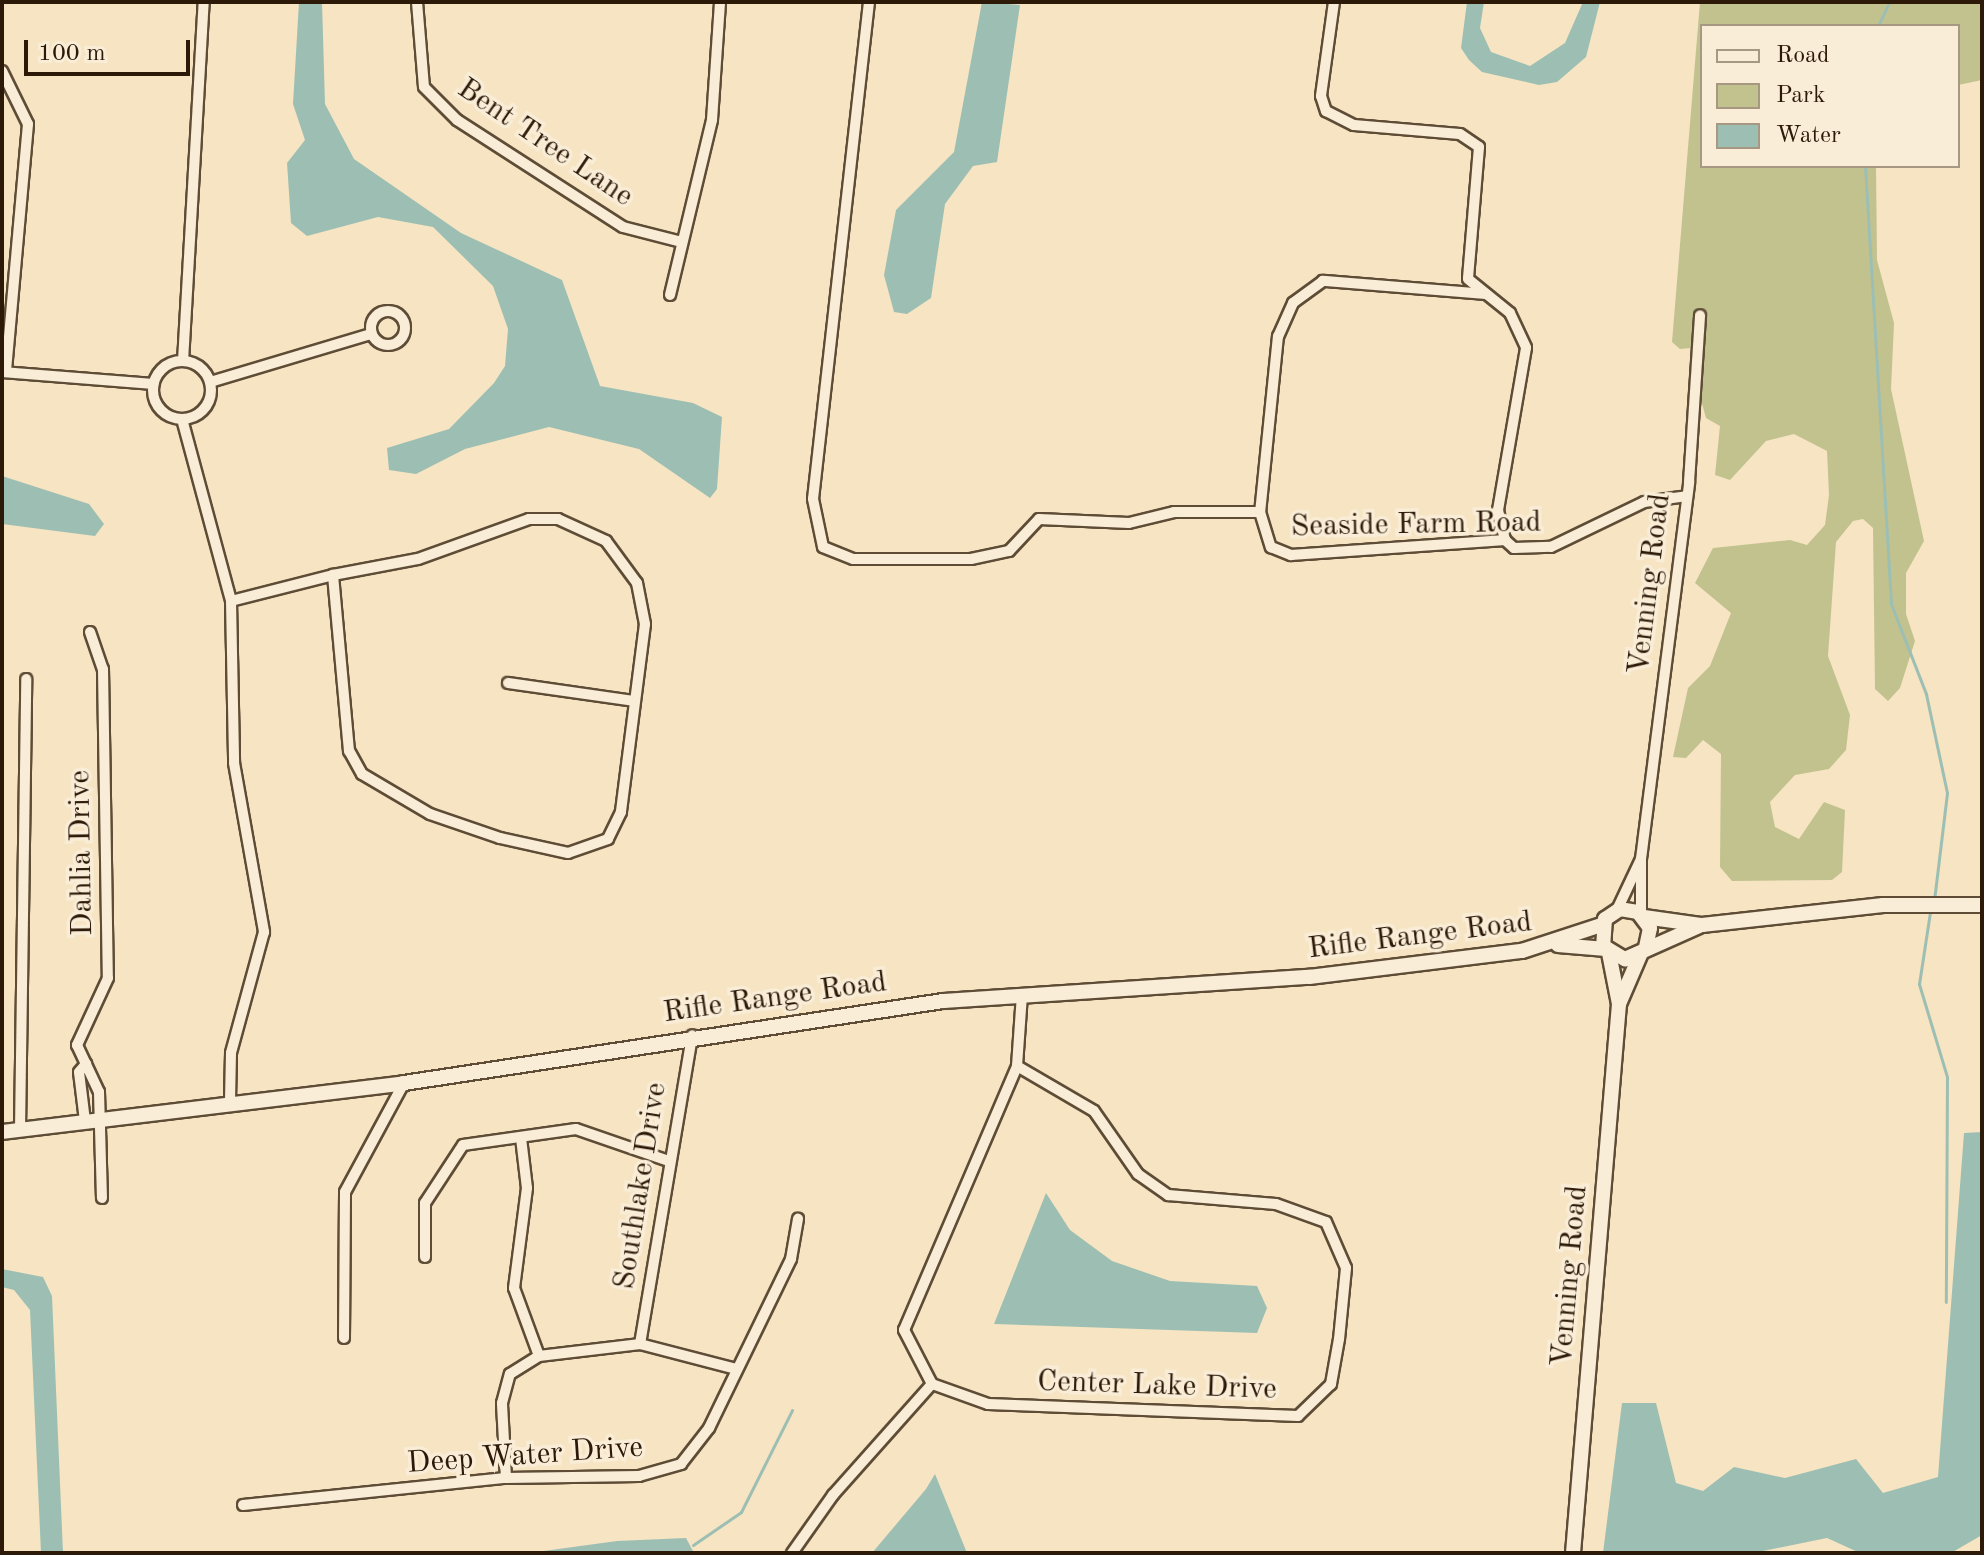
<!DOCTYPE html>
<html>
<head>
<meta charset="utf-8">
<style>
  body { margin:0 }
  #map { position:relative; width:1984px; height:1555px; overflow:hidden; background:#f6e4c2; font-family:"Old Standard TT",serif }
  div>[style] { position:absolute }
  .green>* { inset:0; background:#c2c28f }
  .water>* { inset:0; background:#9dbfb3 }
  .stream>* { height:3px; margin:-1.5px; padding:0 1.5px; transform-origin:1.5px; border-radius:1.5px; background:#9dbfb3 }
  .roads { filter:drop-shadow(2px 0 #5e4c36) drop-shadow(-2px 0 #5e4c36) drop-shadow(0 2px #5e4c36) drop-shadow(0 -2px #5e4c36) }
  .street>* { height:10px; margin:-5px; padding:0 5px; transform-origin:5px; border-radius:5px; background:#f9edd7 }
  .street>.ring { margin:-5px; padding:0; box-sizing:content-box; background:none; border:10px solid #f9edd7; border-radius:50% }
  .secondary>* { height:14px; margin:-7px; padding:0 7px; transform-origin:7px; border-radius:7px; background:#f9edd7 }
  span { translate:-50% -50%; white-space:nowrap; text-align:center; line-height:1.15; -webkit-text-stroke:7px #f9edd7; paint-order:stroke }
  .street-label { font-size:30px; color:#2c1908 }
  .frame { position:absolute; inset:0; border:4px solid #2c1908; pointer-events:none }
  .legend { position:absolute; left:1700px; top:24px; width:260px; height:144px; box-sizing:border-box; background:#f9edd7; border:2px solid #a79884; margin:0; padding:10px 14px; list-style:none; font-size:24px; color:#2c1908 }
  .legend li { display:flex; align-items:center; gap:16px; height:40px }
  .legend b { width:40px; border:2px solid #a79884 }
  .scale { position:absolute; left:24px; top:40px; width:166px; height:36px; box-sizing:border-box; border:4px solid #2c1908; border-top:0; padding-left:10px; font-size:24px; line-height:28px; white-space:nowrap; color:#2c1908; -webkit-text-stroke:6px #f9edd7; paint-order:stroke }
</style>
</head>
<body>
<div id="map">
  <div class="green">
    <div style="clip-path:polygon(1700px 2px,1982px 2px,1982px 80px,1958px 85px,1958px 26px,1702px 26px,1702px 166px,1876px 166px,1877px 260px,1894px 323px,1891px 389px,1924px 541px,1906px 573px,1906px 614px,1915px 641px,1900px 688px,1888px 701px,1875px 689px,1873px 528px,1863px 519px,1853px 521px,1836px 542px,1828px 656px,1850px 715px,1846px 750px,1829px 769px,1795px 775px,1770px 802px,1775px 827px,1799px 839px,1824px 802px,1845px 810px,1842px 872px,1832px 880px,1732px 881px,1720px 867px,1721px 754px,1703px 740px,1686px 758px,1673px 757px,1688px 688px,1710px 666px,1731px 613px,1695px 583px,1713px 548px,1790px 540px,1807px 545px,1825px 525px,1829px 495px,1827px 451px,1794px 434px,1766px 441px,1730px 480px,1715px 475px,1720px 426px,1706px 418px,1700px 396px,1702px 347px,1680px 349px,1672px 342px)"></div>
  </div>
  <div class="water">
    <div style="clip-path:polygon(299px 2px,322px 2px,325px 104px,354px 159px,461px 233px,562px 280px,600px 386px,693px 403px,722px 417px,717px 489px,710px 498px,639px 449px,549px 427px,465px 449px,416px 474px,389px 470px,387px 448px,449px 429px,494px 383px,505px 366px,508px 329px,493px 286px,433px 227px,378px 217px,307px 236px,291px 223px,287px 163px,305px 140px,293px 104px)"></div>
    <div style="clip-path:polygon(982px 2px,1020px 5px,997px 162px,973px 166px,945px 204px,931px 298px,907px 314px,894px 312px,884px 275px,896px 210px,954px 152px)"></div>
    <div style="clip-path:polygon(1467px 2px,1484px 2px,1480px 28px,1491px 52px,1530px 66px,1565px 43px,1583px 2px,1600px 2px,1586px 57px,1557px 82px,1539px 85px,1482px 72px,1469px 60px,1461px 48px)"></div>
    <div style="clip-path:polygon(2px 476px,89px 504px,104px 524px,95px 536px,2px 524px)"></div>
    <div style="clip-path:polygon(1982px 1132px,1982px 1535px,1951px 1553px,1860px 1553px,1827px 1538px,1753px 1553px,1603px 1553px,1622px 1403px,1656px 1403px,1676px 1483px,1703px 1491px,1734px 1467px,1785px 1478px,1856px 1459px,1883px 1493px,1938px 1477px,1964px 1133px)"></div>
    <div style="clip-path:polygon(1046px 1193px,1070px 1230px,1112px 1261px,1170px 1281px,1257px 1286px,1267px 1308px,1257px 1333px,994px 1324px)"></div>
    <div style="clip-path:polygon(2px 1269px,43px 1277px,52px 1296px,63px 1553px,41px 1553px,30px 1310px,14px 1290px,2px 1287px)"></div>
    <div style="clip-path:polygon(935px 1474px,967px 1553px,872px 1553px,926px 1489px)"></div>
    <div style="clip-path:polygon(686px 1538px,694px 1553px,529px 1553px,617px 1541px)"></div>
  </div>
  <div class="stream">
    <div style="left:1878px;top:26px;width:26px;rotate:-65deg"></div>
    <div style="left:1865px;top:166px;width:439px;rotate:86.6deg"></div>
    <div style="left:1891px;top:604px;width:97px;rotate:68.7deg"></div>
    <div style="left:1926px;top:694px;width:101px;rotate:78deg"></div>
    <div style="left:1947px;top:793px;width:109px;rotate:96.9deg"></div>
    <div style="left:1930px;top:912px;width:73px;rotate:98.7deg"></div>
    <div style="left:1919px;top:984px;width:97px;rotate:73.2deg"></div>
    <div style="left:1947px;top:1077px;width:225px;rotate:90.3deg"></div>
    <div style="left:693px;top:1545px;width:58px;rotate:-34.5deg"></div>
    <div style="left:741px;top:1512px;width:114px;rotate:-63.4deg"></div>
  </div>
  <div class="roads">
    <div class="street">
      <div style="left:417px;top:2px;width:85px;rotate:85.3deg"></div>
      <div style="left:424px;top:87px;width:47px;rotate:45deg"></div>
      <div style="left:457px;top:120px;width:197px;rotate:32.8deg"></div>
      <div style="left:623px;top:227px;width:57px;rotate:14.3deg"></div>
      <div style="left:869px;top:2px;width:500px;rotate:96.43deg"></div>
      <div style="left:813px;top:499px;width:49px;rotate:78.2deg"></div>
      <div style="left:823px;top:547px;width:32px;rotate:22deg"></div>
      <div style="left:853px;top:559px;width:118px"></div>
      <div style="left:971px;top:559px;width:39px;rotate:-12deg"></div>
      <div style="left:1009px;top:551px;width:44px;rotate:-46.8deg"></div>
      <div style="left:1039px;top:519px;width:90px;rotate:2.5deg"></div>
      <div style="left:1129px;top:523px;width:46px;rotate:-13.7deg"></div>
      <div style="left:1174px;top:512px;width:86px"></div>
      <div style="left:1334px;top:2px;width:95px;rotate:97.9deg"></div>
      <div style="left:1321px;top:96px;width:16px;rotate:72deg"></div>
      <div style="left:1326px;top:111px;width:31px;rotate:27deg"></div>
      <div style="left:1354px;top:125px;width:106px;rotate:4.9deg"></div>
      <div style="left:1460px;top:134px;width:23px;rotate:34deg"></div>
      <div style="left:1479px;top:147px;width:132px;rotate:94.8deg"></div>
      <div style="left:1468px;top:279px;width:54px;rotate:39deg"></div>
      <div style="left:1510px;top:313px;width:38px;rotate:65deg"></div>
      <div style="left:1526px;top:348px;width:164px;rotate:99.8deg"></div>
      <div style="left:1498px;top:510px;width:31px;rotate:77deg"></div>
      <div style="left:2px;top:71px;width:59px;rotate:63.9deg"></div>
      <div style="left:28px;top:124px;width:249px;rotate:95.1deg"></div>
      <div style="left:1486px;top:294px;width:164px;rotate:-175.4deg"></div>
      <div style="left:1323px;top:281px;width:37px;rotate:144deg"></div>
      <div style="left:1293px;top:303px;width:36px;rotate:114deg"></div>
      <div style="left:1278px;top:336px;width:177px;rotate:95.8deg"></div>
      <div style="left:1260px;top:512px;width:37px;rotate:73deg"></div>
      <div style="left:1271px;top:547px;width:22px;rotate:22deg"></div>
      <div style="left:1291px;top:555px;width:215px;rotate:-4deg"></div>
      <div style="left:1505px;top:540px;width:12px;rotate:42deg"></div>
      <div style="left:1514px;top:548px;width:37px;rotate:-2deg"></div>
      <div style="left:1551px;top:547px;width:103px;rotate:-25.8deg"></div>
      <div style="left:1644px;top:502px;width:43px;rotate:-7.9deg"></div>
      <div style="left:670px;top:295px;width:180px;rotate:-76.5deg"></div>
      <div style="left:712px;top:120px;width:118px;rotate:-86.1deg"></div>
      <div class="ring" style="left:371px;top:311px;width:24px;height:24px"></div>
      <div style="left:183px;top:361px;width:360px;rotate:-86.7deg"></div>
      <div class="ring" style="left:153px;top:361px;width:48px;height:48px"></div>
      <div style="left:2px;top:372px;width:152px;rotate:4.5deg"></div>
      <div style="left:210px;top:382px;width:168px;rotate:-16.6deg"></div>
      <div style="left:182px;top:419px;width:188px;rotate:74.9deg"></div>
      <div style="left:231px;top:601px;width:162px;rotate:88.9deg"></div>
      <div style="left:234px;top:763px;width:172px;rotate:79.9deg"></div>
      <div style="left:264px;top:932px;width:125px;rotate:105.3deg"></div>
      <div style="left:231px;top:1053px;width:46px;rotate:91.2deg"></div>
      <div style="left:231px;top:601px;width:105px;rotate:-14.3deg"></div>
      <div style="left:333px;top:575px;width:86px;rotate:-10.7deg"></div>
      <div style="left:418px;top:559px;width:118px;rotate:-19.8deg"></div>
      <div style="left:529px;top:519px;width:29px"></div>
      <div style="left:558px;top:519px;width:53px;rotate:24.6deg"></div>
      <div style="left:606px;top:541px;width:52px;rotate:53.6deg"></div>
      <div style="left:637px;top:583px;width:42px;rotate:79deg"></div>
      <div style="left:645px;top:624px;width:190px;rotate:97.3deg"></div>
      <div style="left:621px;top:812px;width:30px;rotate:116deg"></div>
      <div style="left:608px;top:839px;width:42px;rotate:160.7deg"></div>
      <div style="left:568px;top:853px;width:70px;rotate:-167.6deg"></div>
      <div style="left:500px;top:838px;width:74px;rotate:-161.1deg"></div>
      <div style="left:430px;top:814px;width:79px;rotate:-149.5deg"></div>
      <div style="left:362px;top:774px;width:26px;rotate:-119deg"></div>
      <div style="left:349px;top:751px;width:177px;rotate:-95.2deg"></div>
      <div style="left:90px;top:632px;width:39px;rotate:71deg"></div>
      <div style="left:103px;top:669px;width:309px;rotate:89.1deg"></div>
      <div style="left:108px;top:978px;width:74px;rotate:114.8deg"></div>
      <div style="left:77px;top:1045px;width:52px;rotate:64.9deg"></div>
      <div style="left:99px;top:1092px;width:106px;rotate:88.4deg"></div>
      <div style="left:508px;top:683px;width:127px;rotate:8.1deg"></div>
      <div style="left:1641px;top:859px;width:380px;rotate:-82.7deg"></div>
      <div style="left:1689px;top:482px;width:167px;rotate:-86.2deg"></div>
      <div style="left:1617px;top:910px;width:56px;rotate:-64.8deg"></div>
      <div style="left:1641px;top:859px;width:55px;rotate:90deg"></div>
      <div style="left:1017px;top:1066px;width:89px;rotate:30.3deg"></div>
      <div style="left:1094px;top:1111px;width:77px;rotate:55.1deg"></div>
      <div style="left:1138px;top:1174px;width:37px;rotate:35deg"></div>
      <div style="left:1168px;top:1195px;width:108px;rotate:4.8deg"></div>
      <div style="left:1276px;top:1204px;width:53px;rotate:19.8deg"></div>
      <div style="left:1326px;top:1222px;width:50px;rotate:66.5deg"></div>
      <div style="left:1346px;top:1268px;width:71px;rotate:95.6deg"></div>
      <div style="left:1339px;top:1339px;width:46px;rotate:100.1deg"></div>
      <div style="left:1331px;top:1384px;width:46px;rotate:135.9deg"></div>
      <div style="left:1298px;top:1416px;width:310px;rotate:-177.8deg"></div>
      <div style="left:988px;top:1404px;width:59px;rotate:-160.3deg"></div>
      <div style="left:932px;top:1384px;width:61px;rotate:-117.4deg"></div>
      <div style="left:904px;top:1330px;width:287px;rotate:-66.8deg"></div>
      <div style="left:1017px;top:1066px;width:72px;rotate:-86deg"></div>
      <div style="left:85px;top:1121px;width:49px;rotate:-97deg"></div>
      <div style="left:79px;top:1072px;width:11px;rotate:-49deg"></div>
      <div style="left:20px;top:1130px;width:451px;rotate:-89.2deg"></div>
      <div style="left:521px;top:1138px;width:50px;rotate:83.2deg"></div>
      <div style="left:527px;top:1188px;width:101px;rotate:97.4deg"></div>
      <div style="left:514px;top:1288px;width:72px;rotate:69.8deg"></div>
      <div style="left:425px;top:1257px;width:54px;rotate:-90deg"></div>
      <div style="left:425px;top:1203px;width:69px;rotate:-56.8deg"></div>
      <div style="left:463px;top:1145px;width:114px;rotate:-8.1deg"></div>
      <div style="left:576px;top:1129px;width:95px;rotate:19deg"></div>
      <div style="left:344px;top:1338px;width:146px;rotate:-89.6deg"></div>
      <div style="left:345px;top:1192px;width:124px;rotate:-61.6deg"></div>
      <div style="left:640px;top:1344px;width:313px;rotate:-80.4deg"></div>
      <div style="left:506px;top:1478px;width:75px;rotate:-93.1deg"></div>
      <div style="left:502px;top:1403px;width:30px;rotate:-75deg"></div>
      <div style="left:510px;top:1374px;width:34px;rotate:-32deg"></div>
      <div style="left:539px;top:1356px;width:102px;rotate:-6.8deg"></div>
      <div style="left:640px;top:1344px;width:99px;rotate:14.6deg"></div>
      <div style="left:243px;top:1505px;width:264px;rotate:-5.9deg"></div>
      <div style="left:506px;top:1478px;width:133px;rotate:-0.9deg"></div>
      <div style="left:639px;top:1476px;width:44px;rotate:-15.9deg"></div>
      <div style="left:681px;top:1464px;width:46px;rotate:-52.1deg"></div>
      <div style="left:709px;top:1428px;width:188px;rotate:-64.1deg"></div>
      <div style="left:791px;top:1259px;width:41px;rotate:-80.1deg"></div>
      <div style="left:792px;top:1553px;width:71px;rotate:-54.7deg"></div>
      <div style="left:833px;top:1495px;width:149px;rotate:-48.3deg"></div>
    </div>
    <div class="secondary">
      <div style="left:1644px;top:917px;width:59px;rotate:7.9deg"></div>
      <div style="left:1702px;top:925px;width:182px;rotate:-6.3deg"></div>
      <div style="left:1883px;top:905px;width:99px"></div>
      <div style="left:1558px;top:945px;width:48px;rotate:4.8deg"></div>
      <div style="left:1646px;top:947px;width:19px;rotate:-78deg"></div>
      <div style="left:1650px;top:928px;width:20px;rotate:-127deg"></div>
      <div style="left:1638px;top:912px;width:18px;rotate:-171deg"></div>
      <div style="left:1620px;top:909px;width:18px;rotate:146deg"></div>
      <div style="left:1605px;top:919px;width:27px;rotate:94deg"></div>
      <div style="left:1603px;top:946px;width:26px;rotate:31deg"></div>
      <div style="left:1625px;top:959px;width:81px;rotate:-24deg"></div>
      <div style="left:1619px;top:1004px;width:56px;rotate:-66.7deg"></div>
      <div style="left:2px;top:1132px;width:405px;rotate:-6.9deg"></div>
      <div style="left:404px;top:1083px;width:545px;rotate:-8.65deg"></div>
      <div style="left:943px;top:1001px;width:367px;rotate:-3.8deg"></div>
      <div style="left:1309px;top:977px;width:215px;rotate:-7deg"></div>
      <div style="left:1522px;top:951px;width:83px;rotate:-18.2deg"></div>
      <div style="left:1573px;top:1553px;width:551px;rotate:-85.21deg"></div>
      <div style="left:1619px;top:1004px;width:52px;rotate:-101.1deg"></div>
    </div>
  </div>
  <div class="street-label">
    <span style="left:545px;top:143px;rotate:34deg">Bent Tree Lane</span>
    <span style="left:1416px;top:525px;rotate:-1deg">Seaside Farm Road</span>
    <span style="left:1650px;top:584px;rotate:-83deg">Venning Road</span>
    <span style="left:82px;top:853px;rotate:-91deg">Dahlia Drive</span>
    <span style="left:1420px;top:936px;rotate:-7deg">Rifle Range Road</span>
    <span style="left:775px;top:998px;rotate:-8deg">Rifle Range Road</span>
    <span style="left:641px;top:1186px;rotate:-81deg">Southlake Drive</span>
    <span style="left:1570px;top:1276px;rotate:-85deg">Venning Road</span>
    <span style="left:1157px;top:1386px;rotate:2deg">Center Lake Drive</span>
    <span style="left:525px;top:1456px;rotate:-4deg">Deep Water Drive</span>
  </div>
  <div class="frame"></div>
  <ul class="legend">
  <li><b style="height:10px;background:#f9edd7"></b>Road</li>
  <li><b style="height:22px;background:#c2c28f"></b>Park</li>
  <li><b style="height:22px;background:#9dbfb3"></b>Water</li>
  </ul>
  <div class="scale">100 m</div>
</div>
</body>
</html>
